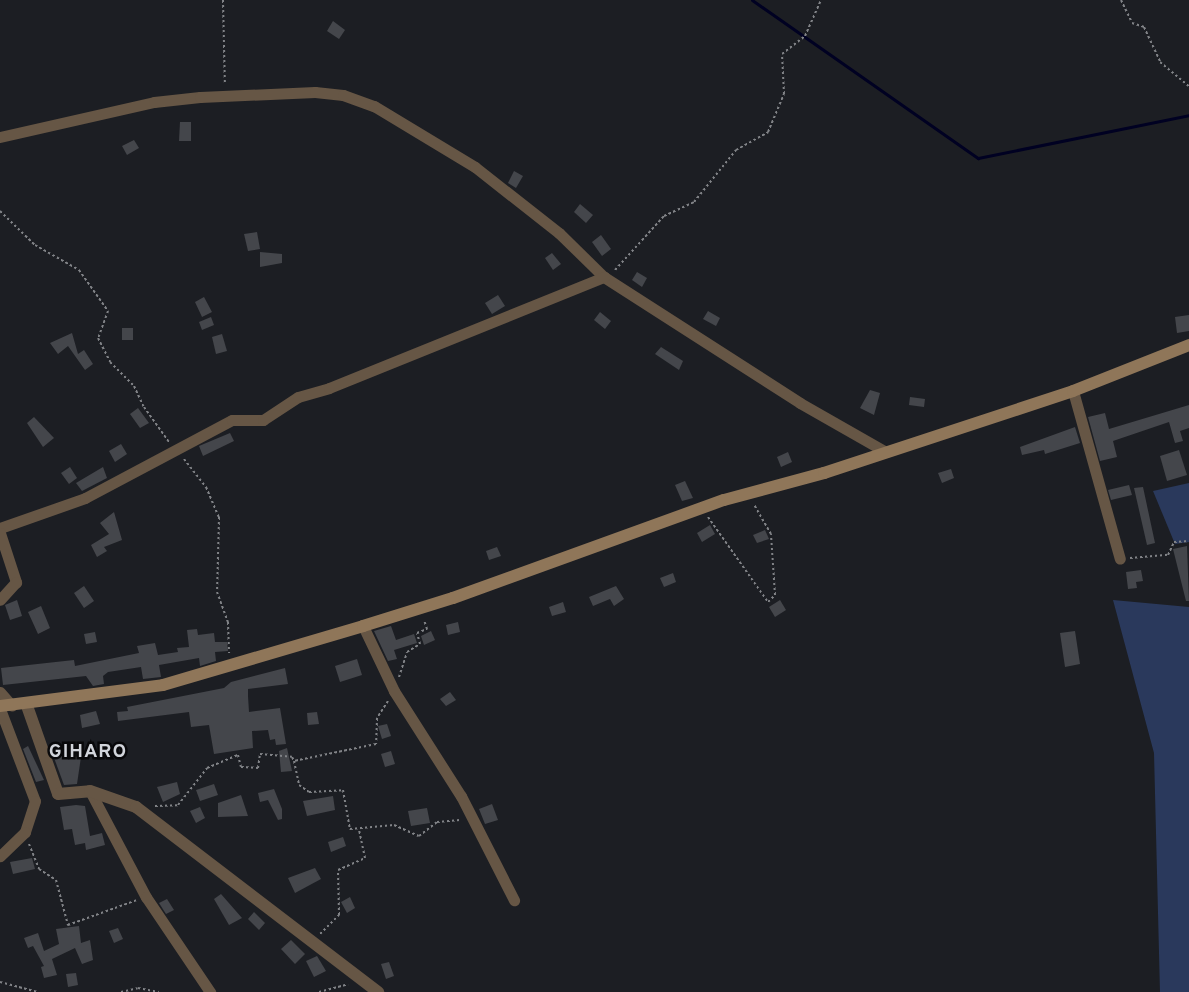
<!DOCTYPE html>
<html>
<head>
<meta charset="utf-8">
<style>
  body { margin:0 }
  #map { position:relative; width:1189px; height:992px; overflow:hidden; background:#1c1e23; font-family:Overpass,sans-serif }
  div>[style] { position:absolute }
  .green>* { inset:0; background:#2a395c }
  .stream>* { height:3px; margin:-1.5px; padding:0 1.5px; transform-origin:1.5px; border-radius:1.5px; background:#000122 }
  .building>* { inset:0; background:#44464b }
  .path>* { height:2px; margin-top:-1px; transform-origin:0; background:repeating-linear-gradient(90deg,#818387 0 2.5px,transparent 0 5px) }
  .minor>* { height:11px; margin:-5.5px; padding:0 5.5px; transform-origin:5.5px; border-radius:5.5px; background:#665645 }
  .tertiary>* { height:12px; margin:-6px; padding:0 6px; transform-origin:6px; border-radius:6px; background:#665645 }
  .secondary>* { height:12px; margin:-6px; padding:0 6px; transform-origin:6px; border-radius:6px; background:#8f7659 }
  span { translate:-50% -50%; white-space:nowrap; text-align:center; line-height:1.15; -webkit-text-stroke:5px #08080a; paint-order:stroke }
  .district-label { font-size:19px; color:#d1d4da; font-weight:700; letter-spacing:1px }
</style>
</head>
<body>
<div id="map">
  <div class="green">
    <div style="clip-path:polygon(1189px 483px,1189px 542px,1175px 544px,1153px 491px)"></div>
    <div style="clip-path:polygon(1113px 600px,1189px 607px,1189px 992px,1160px 992px,1154px 753px)"></div>
  </div>
  <div class="stream">
    <div style="left:752px;top:0;width:276px;rotate:35deg"></div>
    <div style="left:978px;top:158px;width:215px;rotate:-11.5deg"></div>
  </div>
  <div class="building">
    <div style="clip-path:polygon(333px 21px,345px 30px,339px 39px,327px 31px)"></div>
    <div style="clip-path:polygon(180px 122px,191px 122px,191px 141px,179px 141px)"></div>
    <div style="clip-path:polygon(134px 140px,139px 148px,127px 155px,122px 146px)"></div>
    <div style="clip-path:polygon(514px 171px,523px 176px,516px 188px,508px 183px)"></div>
    <div style="clip-path:polygon(580px 204px,593px 215px,586px 223px,574px 212px)"></div>
    <div style="clip-path:polygon(257px 232px,260px 249px,248px 251px,244px 234px)"></div>
    <div style="clip-path:polygon(601px 235px,611px 249px,602px 256px,592px 242px)"></div>
    <div style="clip-path:polygon(260px 252px,282px 254px,282px 263px,260px 267px)"></div>
    <div style="clip-path:polygon(552px 253px,561px 264px,553px 270px,545px 258px)"></div>
    <div style="clip-path:polygon(637px 272px,647px 278px,642px 287px,632px 280px)"></div>
    <div style="clip-path:polygon(498px 295px,505px 306px,492px 314px,485px 303px)"></div>
    <div style="clip-path:polygon(204px 297px,212px 312px,202px 317px,195px 302px)"></div>
    <div style="clip-path:polygon(708px 311px,720px 318px,716px 326px,703px 319px)"></div>
    <div style="clip-path:polygon(600px 312px,611px 321px,605px 329px,594px 320px)"></div>
    <div style="clip-path:polygon(1189px 315px,1189px 331px,1177px 333px,1175px 317px)"></div>
    <div style="clip-path:polygon(211px 317px,214px 325px,202px 330px,199px 322px)"></div>
    <div style="clip-path:polygon(122px 328px,133px 328px,133px 340px,122px 340px)"></div>
    <div style="clip-path:polygon(72px 333px,78px 354px,84px 350px,93px 364px,85px 370px,68px 346px,58px 354px,50px 343px)"></div>
    <div style="clip-path:polygon(222px 334px,227px 351px,216px 354px,212px 337px)"></div>
    <div style="clip-path:polygon(661px 347px,683px 361px,679px 370px,655px 354px)"></div>
    <div style="clip-path:polygon(870px 390px,880px 393px,874px 415px,860px 408px)"></div>
    <div style="clip-path:polygon(910px 397px,925px 399px,924px 407px,909px 405px)"></div>
    <div style="clip-path:polygon(1189px 405px,1189px 428px,1180px 431px,1183px 441px,1175px 443px,1169px 422px,1113px 441px,1117px 457px,1100px 461px,1088px 417px,1105px 413px,1109px 429px)"></div>
    <div style="clip-path:polygon(138px 408px,149px 423px,140px 428px,130px 414px)"></div>
    <div style="clip-path:polygon(34px 417px,54px 438px,43px 447px,27px 423px)"></div>
    <div style="clip-path:polygon(1075px 427px,1080px 443px,1045px 454px,1044px 450px,1022px 455px,1020px 447px)"></div>
    <div style="clip-path:polygon(230px 433px,234px 441px,203px 456px,199px 446px)"></div>
    <div style="clip-path:polygon(121px 444px,127px 454px,115px 462px,109px 451px)"></div>
    <div style="clip-path:polygon(1179px 450px,1187px 475px,1167px 481px,1160px 456px)"></div>
    <div style="clip-path:polygon(788px 452px,792px 462px,781px 467px,777px 457px)"></div>
    <div style="clip-path:polygon(70px 467px,77px 478px,69px 484px,61px 473px)"></div>
    <div style="clip-path:polygon(103px 467px,107px 478px,82px 491px,76px 483px)"></div>
    <div style="clip-path:polygon(951px 469px,954px 478px,942px 483px,938px 473px)"></div>
    <div style="clip-path:polygon(685px 481px,693px 498px,682px 501px,675px 485px)"></div>
    <div style="clip-path:polygon(1129px 485px,1132px 495px,1111px 500px,1108px 490px)"></div>
    <div style="clip-path:polygon(1143px 487px,1155px 543px,1147px 545px,1134px 488px)"></div>
    <div style="clip-path:polygon(114px 512px,122px 540px,104px 547px,107px 551px,97px 557px,91px 545px,109px 534px,100px 523px)"></div>
    <div style="clip-path:polygon(710px 525px,715px 534px,702px 542px,697px 533px)"></div>
    <div style="clip-path:polygon(765px 530px,769px 539px,757px 543px,753px 535px)"></div>
    <div style="clip-path:polygon(1187px 546px,1189px 601px,1186px 601px,1173px 549px)"></div>
    <div style="clip-path:polygon(497px 547px,501px 556px,489px 560px,486px 551px)"></div>
    <div style="clip-path:polygon(1141px 570px,1143px 581px,1136px 582px,1137px 588px,1128px 589px,1126px 572px)"></div>
    <div style="clip-path:polygon(673px 573px,676px 582px,664px 587px,660px 578px)"></div>
    <div style="clip-path:polygon(84px 586px,94px 601px,84px 608px,74px 593px)"></div>
    <div style="clip-path:polygon(616px 586px,624px 599px,614px 606px,610px 599px,593px 606px,589px 597px)"></div>
    <div style="clip-path:polygon(17px 600px,22px 616px,10px 620px,5px 605px)"></div>
    <div style="clip-path:polygon(780px 600px,786px 610px,775px 617px,769px 607px)"></div>
    <div style="clip-path:polygon(563px 602px,566px 612px,552px 616px,549px 607px)"></div>
    <div style="clip-path:polygon(41px 606px,50px 628px,38px 634px,28px 612px)"></div>
    <div style="clip-path:polygon(458px 622px,460px 632px,448px 635px,446px 625px)"></div>
    <div style="clip-path:polygon(391px 626px,396px 640px,414px 634px,417px 643px,394px 650px,397px 659px,388px 661px,374px 631px)"></div>
    <div style="clip-path:polygon(197px 629px,198px 635px,214px 633px,215px 642px,227px 642px,228px 651px,215px 652px,216px 661px,200px 666px,199px 658px,159px 665px,161px 677px,143px 679px,141px 667px,108px 672px,103px 676px,104px 684px,93px 686px,86px 676px,3px 685px,1px 668px,74px 660px,75px 666px,139px 653px,137px 646px,155px 643px,158px 655px,178px 652px,177px 648px,189px 647px,187px 630px)"></div>
    <div style="clip-path:polygon(431px 631px,435px 640px,424px 645px,421px 636px)"></div>
    <div style="clip-path:polygon(1075px 631px,1080px 664px,1065px 667px,1060px 633px)"></div>
    <div style="clip-path:polygon(95px 632px,97px 642px,86px 644px,84px 634px)"></div>
    <div style="clip-path:polygon(357px 659px,362px 675px,340px 682px,335px 666px)"></div>
    <div style="clip-path:polygon(285px 668px,288px 684px,248px 689px,248px 696px,249px 712px,280px 708px,286px 744px,276px 745px,275px 739px,270px 740px,268px 730px,252px 731px,253px 748px,214px 754px,209px 725px,191px 727px,189px 712px,118px 721px,117px 712px,128px 711px,127px 707px,224px 688px,231px 682px)"></div>
    <div style="clip-path:polygon(450px 692px,456px 700px,446px 706px,440px 699px)"></div>
    <div style="clip-path:polygon(96px 711px,100px 724px,82px 728px,80px 715px)"></div>
    <div style="clip-path:polygon(317px 712px,319px 724px,308px 725px,307px 713px)"></div>
    <div style="clip-path:polygon(387px 724px,391px 736px,382px 739px,378px 726px)"></div>
    <div style="clip-path:polygon(28px 746px,44px 780px,36px 782px,23px 749px)"></div>
    <div style="clip-path:polygon(287px 748px,292px 771px,281px 772px,279px 751px)"></div>
    <div style="clip-path:polygon(391px 751px,395px 764px,385px 767px,381px 754px)"></div>
    <div style="clip-path:polygon(53px 755px,81px 757px,77px 784px,64px 785px)"></div>
    <div style="clip-path:polygon(177px 782px,180px 794px,163px 802px,157px 787px)"></div>
    <div style="clip-path:polygon(214px 784px,218px 795px,200px 801px,196px 790px)"></div>
    <div style="clip-path:polygon(274px 789px,282px 809px,282px 819px,278px 820px,268px 800px,260px 802px,258px 793px)"></div>
    <div style="clip-path:polygon(241px 795px,248px 816px,218px 817px,218px 803px)"></div>
    <div style="clip-path:polygon(333px 796px,335px 810px,307px 816px,303px 801px)"></div>
    <div style="clip-path:polygon(492px 804px,498px 820px,485px 824px,479px 809px)"></div>
    <div style="clip-path:polygon(76px 805px,85px 806px,90px 836px,102px 833px,105px 845px,86px 850px,85px 843px,75px 845px,72px 829px,64px 830px,60px 807px)"></div>
    <div style="clip-path:polygon(200px 807px,205px 818px,196px 823px,190px 811px)"></div>
    <div style="clip-path:polygon(427px 808px,430px 823px,411px 826px,408px 811px)"></div>
    <div style="clip-path:polygon(343px 837px,346px 846px,331px 852px,328px 842px)"></div>
    <div style="clip-path:polygon(32px 858px,35px 869px,13px 874px,10px 862px)"></div>
    <div style="clip-path:polygon(315px 868px,321px 879px,295px 893px,288px 878px)"></div>
    <div style="clip-path:polygon(221px 894px,242px 918px,229px 925px,214px 899px)"></div>
    <div style="clip-path:polygon(350px 897px,355px 908px,347px 913px,341px 902px)"></div>
    <div style="clip-path:polygon(167px 899px,174px 910px,166px 914px,159px 903px)"></div>
    <div style="clip-path:polygon(254px 912px,265px 923px,259px 930px,248px 919px)"></div>
    <div style="clip-path:polygon(79px 926px,81px 943px,90px 940px,93px 960px,82px 964px,75px 948px,52px 959px,57px 975px,44px 978px,41px 967px,44px 966px,33px 946px,28px 948px,24px 938px,38px 933px,44px 951px,59px 944px,56px 929px)"></div>
    <div style="clip-path:polygon(118px 928px,123px 939px,114px 943px,109px 931px)"></div>
    <div style="clip-path:polygon(291px 940px,305px 954px,295px 964px,281px 949px)"></div>
    <div style="clip-path:polygon(317px 956px,326px 971px,314px 977px,306px 961px)"></div>
    <div style="clip-path:polygon(389px 962px,394px 976px,386px 979px,381px 964px)"></div>
    <div style="clip-path:polygon(76px 973px,78px 985px,68px 987px,66px 974px)"></div>
  </div>
  <div class="path">
    <div style="left:223px;top:0;width:85px;rotate:88.7deg"></div>
    <div style="left:1121px;top:0;width:25px;rotate:64deg"></div>
    <div style="left:1132px;top:23px;width:13px;rotate:18deg"></div>
    <div style="left:1144px;top:27px;width:38px;rotate:65deg"></div>
    <div style="left:1160px;top:62px;width:38px;rotate:40deg"></div>
    <div style="left:0;top:211px;width:49px;rotate:44.2deg"></div>
    <div style="left:35px;top:245px;width:51px;rotate:29.6deg"></div>
    <div style="left:79px;top:270px;width:50px;rotate:54.7deg"></div>
    <div style="left:108px;top:311px;width:29px;rotate:110deg"></div>
    <div style="left:98px;top:338px;width:27px;rotate:63deg"></div>
    <div style="left:110px;top:362px;width:34px;rotate:45deg"></div>
    <div style="left:134px;top:386px;width:23px;rotate:65deg"></div>
    <div style="left:144px;top:407px;width:43px;rotate:54.5deg"></div>
    <div style="left:615px;top:270px;width:73px;rotate:-47.8deg"></div>
    <div style="left:664px;top:216px;width:33px;rotate:-25deg"></div>
    <div style="left:694px;top:202px;width:67px;rotate:-51.1deg"></div>
    <div style="left:736px;top:150px;width:37px;rotate:-29deg"></div>
    <div style="left:768px;top:132px;width:41px;rotate:-67.2deg"></div>
    <div style="left:784px;top:94px;width:40px;rotate:-92.9deg"></div>
    <div style="left:782px;top:54px;width:29px;rotate:-38deg"></div>
    <div style="left:805px;top:36px;width:39px;rotate:-66deg"></div>
    <div style="left:184px;top:459px;width:36px;rotate:52deg"></div>
    <div style="left:206px;top:487px;width:33px;rotate:67deg"></div>
    <div style="left:219px;top:517px;width:75px;rotate:91.5deg"></div>
    <div style="left:217px;top:592px;width:32px;rotate:70deg"></div>
    <div style="left:228px;top:622px;width:31px;rotate:88deg"></div>
    <div style="left:708px;top:517px;width:104px;rotate:54.8deg"></div>
    <div style="left:768px;top:602px;width:10px;rotate:-45deg"></div>
    <div style="left:775px;top:595px;width:61px;rotate:-93.8deg"></div>
    <div style="left:771px;top:534px;width:34px;rotate:-120deg"></div>
    <div style="left:1130px;top:558px;width:38px;rotate:-5deg"></div>
    <div style="left:1168px;top:555px;width:14px;rotate:-65deg"></div>
    <div style="left:1174px;top:542px;width:15px;rotate:-4deg"></div>
    <div style="left:399px;top:677px;width:26px;rotate:-72deg"></div>
    <div style="left:407px;top:652px;width:15px;rotate:-32deg"></div>
    <div style="left:420px;top:644px;width:11px;rotate:-105deg"></div>
    <div style="left:417px;top:633px;width:11px;rotate:-22deg"></div>
    <div style="left:427px;top:629px;width:9px;rotate:-108deg"></div>
    <div style="left:388px;top:701px;width:20px;rotate:123deg"></div>
    <div style="left:377px;top:718px;width:26px;rotate:92deg"></div>
    <div style="left:376px;top:744px;width:84px;rotate:168.3deg"></div>
    <div style="left:294px;top:761px;width:25px;rotate:78deg"></div>
    <div style="left:299px;top:785px;width:12px;rotate:35deg"></div>
    <div style="left:309px;top:792px;width:34px;rotate:-3deg"></div>
    <div style="left:343px;top:790px;width:40px;rotate:80deg"></div>
    <div style="left:350px;top:829px;width:44px;rotate:-5.2deg"></div>
    <div style="left:394px;top:825px;width:27px;rotate:24deg"></div>
    <div style="left:419px;top:836px;width:23px;rotate:-38deg"></div>
    <div style="left:437px;top:822px;width:23px;rotate:-5deg"></div>
    <div style="left:155px;top:806px;width:23px;rotate:-2deg"></div>
    <div style="left:178px;top:805px;width:47px;rotate:-51.9deg"></div>
    <div style="left:207px;top:768px;width:34px;rotate:-23deg"></div>
    <div style="left:238px;top:755px;width:12px;rotate:76deg"></div>
    <div style="left:241px;top:767px;width:17px;rotate:3deg"></div>
    <div style="left:258px;top:768px;width:14px;rotate:-82deg"></div>
    <div style="left:260px;top:754px;width:32px;rotate:5deg"></div>
    <div style="left:292px;top:757px;width:4px;rotate:63deg"></div>
    <div style="left:29px;top:844px;width:27px;rotate:68deg"></div>
    <div style="left:39px;top:869px;width:20px;rotate:33deg"></div>
    <div style="left:56px;top:880px;width:47px;rotate:75.1deg"></div>
    <div style="left:68px;top:925px;width:73px;rotate:-19.9deg"></div>
    <div style="left:320px;top:934px;width:27px;rotate:-45deg"></div>
    <div style="left:339px;top:915px;width:45px;rotate:-91.3deg"></div>
    <div style="left:338px;top:870px;width:30px;rotate:-24deg"></div>
    <div style="left:365px;top:858px;width:29px;rotate:-102deg"></div>
    <div style="left:0;top:982px;width:38px;rotate:15deg"></div>
    <div style="left:121px;top:992px;width:17px;rotate:-13deg"></div>
    <div style="left:138px;top:988px;width:21px;rotate:11deg"></div>
    <div style="left:319px;top:992px;width:30px;rotate:-15deg"></div>
  </div>
  <div class="minor">
    <div style="left:0;top:137px;width:158px;rotate:-12.8deg"></div>
    <div style="left:154px;top:102px;width:46px;rotate:-6.2deg"></div>
    <div style="left:200px;top:97px;width:115px;rotate:-2.5deg"></div>
    <div style="left:315px;top:92px;width:28px;rotate:6deg"></div>
    <div style="left:343px;top:95px;width:33px;rotate:20deg"></div>
    <div style="left:374px;top:106px;width:118px;rotate:31.1deg"></div>
    <div style="left:475px;top:167px;width:107px;rotate:38.2deg"></div>
    <div style="left:559px;top:233px;width:63px;rotate:44.4deg"></div>
    <div style="left:604px;top:277px;width:233px;rotate:32.7deg"></div>
    <div style="left:800px;top:403px;width:99px;rotate:29.7deg"></div>
    <div style="left:1073px;top:391px;width:174px;rotate:74.4deg"></div>
    <div style="left:0;top:528px;width:90px;rotate:-19.4deg"></div>
    <div style="left:85px;top:498px;width:166px;rotate:-28deg"></div>
    <div style="left:232px;top:420px;width:31px"></div>
    <div style="left:263px;top:420px;width:42px;rotate:-33.3deg"></div>
    <div style="left:298px;top:397px;width:32px;rotate:-16deg"></div>
    <div style="left:329px;top:388px;width:297px;rotate:-22deg"></div>
    <div style="left:0;top:533px;width:52px;rotate:71.9deg"></div>
    <div style="left:16px;top:582px;width:24px;rotate:132deg"></div>
    <div style="left:363px;top:626px;width:72px;rotate:64.5deg"></div>
    <div style="left:394px;top:691px;width:125px;rotate:57.5deg"></div>
    <div style="left:461px;top:796px;width:117px;rotate:63deg"></div>
    <div style="left:0;top:692px;width:18px;rotate:49deg"></div>
    <div style="left:0;top:709px;width:98px;rotate:69.2deg"></div>
    <div style="left:35px;top:801px;width:33px;rotate:108deg"></div>
    <div style="left:25px;top:832px;width:35px;rotate:136deg"></div>
    <div style="left:90px;top:791px;width:120px;rotate:62.2deg"></div>
    <div style="left:146px;top:897px;width:115px;rotate:56deg"></div>
  </div>
  <div class="tertiary">
    <div style="left:26px;top:703px;width:96px;rotate:70.6deg"></div>
    <div style="left:58px;top:794px;width:32px;rotate:-5deg"></div>
    <div style="left:90px;top:791px;width:49px;rotate:19.2deg"></div>
    <div style="left:136px;top:807px;width:305px;rotate:37.4deg"></div>
  </div>
  <div class="secondary">
    <div style="left:0;top:706px;width:164px;rotate:-7.3deg"></div>
    <div style="left:163px;top:685px;width:209px;rotate:-16.4deg"></div>
    <div style="left:363px;top:626px;width:94px;rotate:-17.3deg"></div>
    <div style="left:453px;top:598px;width:288px;rotate:-19.9deg"></div>
    <div style="left:724px;top:500px;width:104px;rotate:-15.1deg"></div>
    <div style="left:824px;top:473px;width:262px;rotate:-18.2deg"></div>
    <div style="left:1073px;top:391px;width:125px;rotate:-21.6deg"></div>
  </div>
  <div class="district-label">
    <span style="left:88px;top:753px">GIHARO</span>
  </div>
</div>
</body>
</html>
